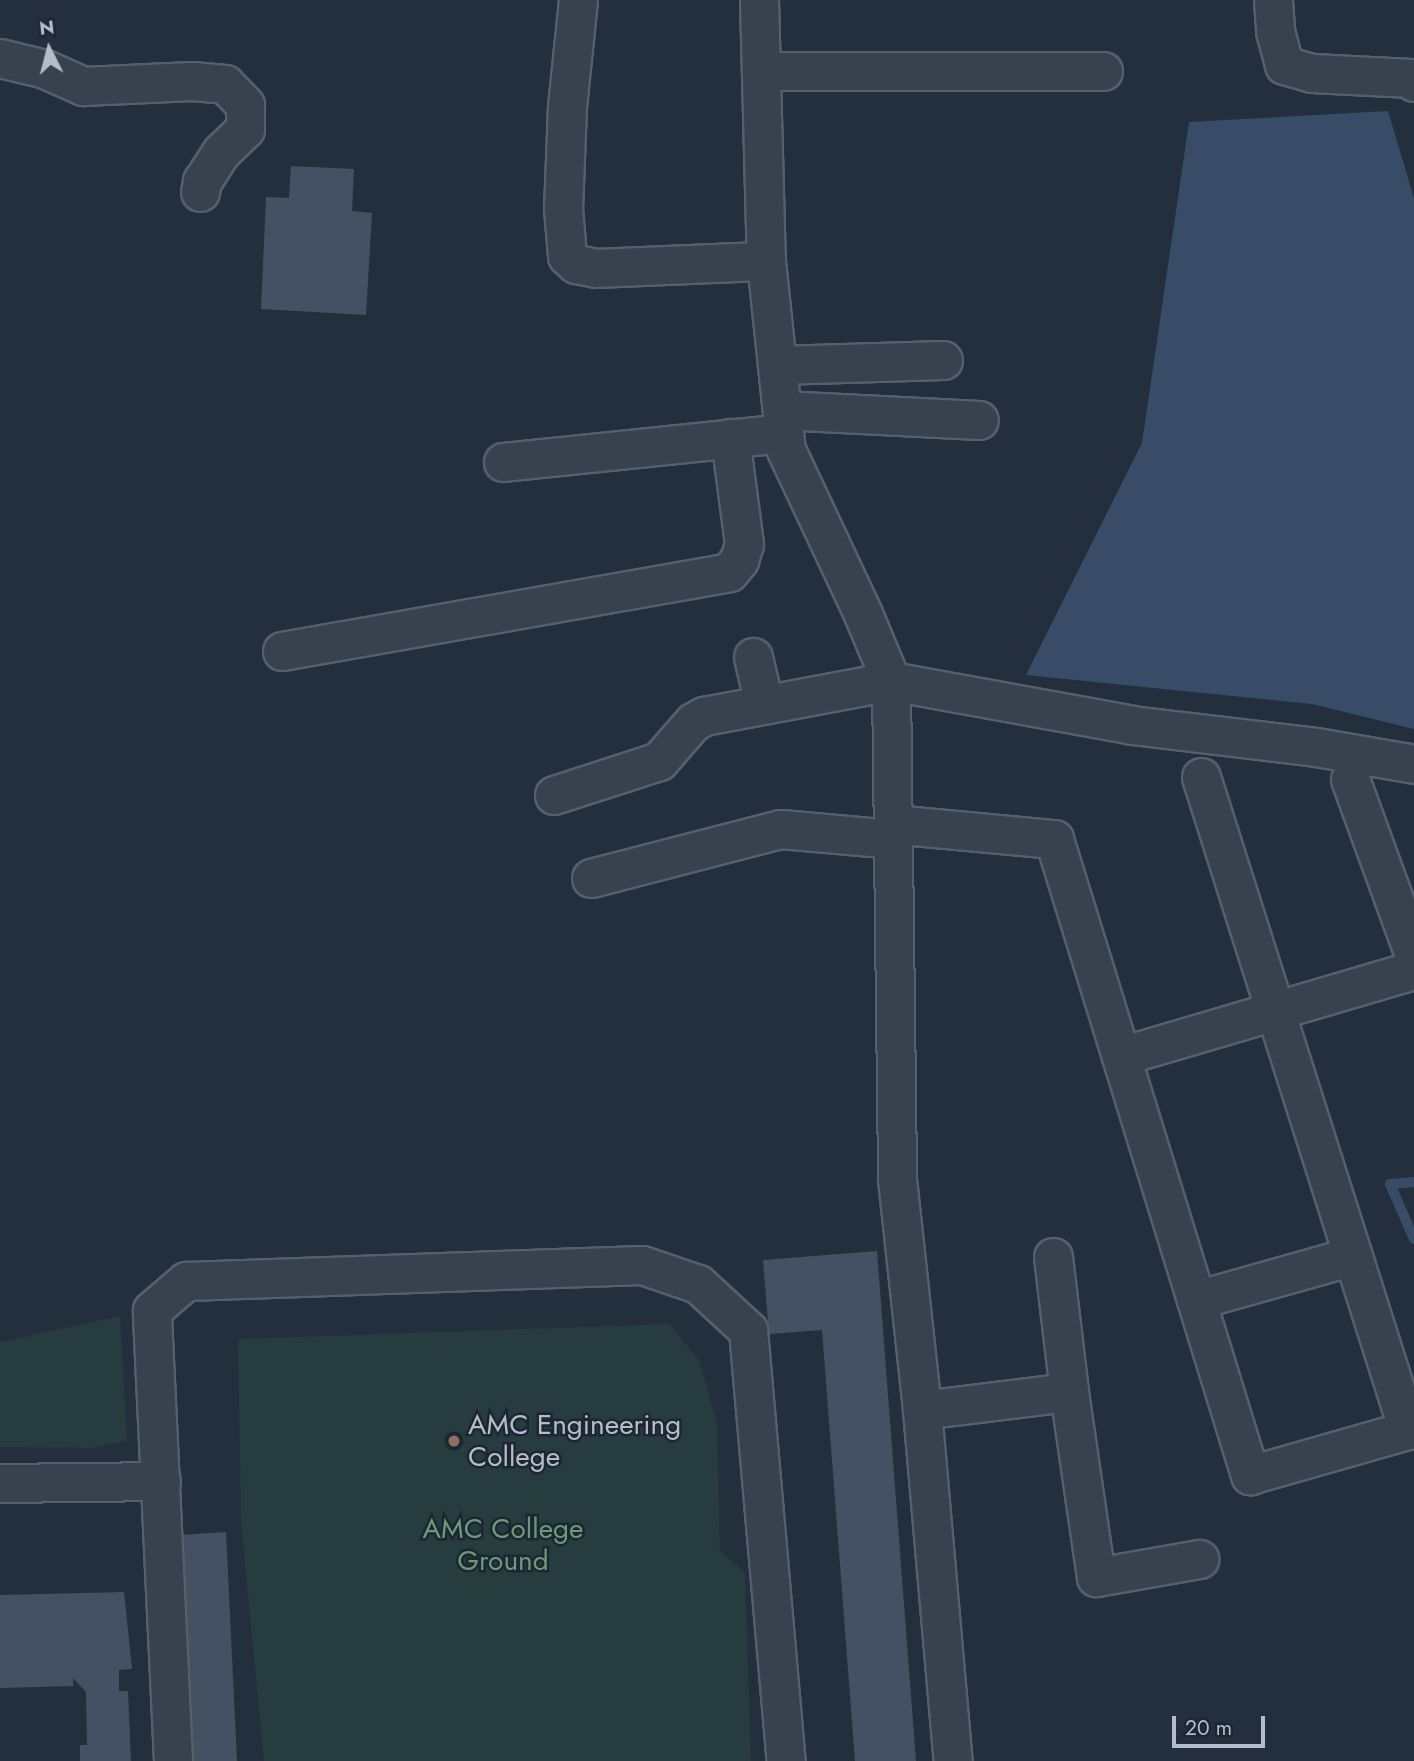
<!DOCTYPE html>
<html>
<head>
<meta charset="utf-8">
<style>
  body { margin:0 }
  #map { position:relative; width:1414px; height:1761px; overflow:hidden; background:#242f3e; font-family:Jost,sans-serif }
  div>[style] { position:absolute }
  .green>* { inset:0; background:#263c3f }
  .water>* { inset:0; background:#394c67 }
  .stream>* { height:10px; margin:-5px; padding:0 5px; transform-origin:5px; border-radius:5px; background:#394c67 }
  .building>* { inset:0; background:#455162 }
  .roads { filter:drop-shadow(2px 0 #565f6c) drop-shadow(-2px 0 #565f6c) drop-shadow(0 2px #565f6c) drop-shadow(0 -2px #565f6c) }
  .minor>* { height:37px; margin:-18.5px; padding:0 18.5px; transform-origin:18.5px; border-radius:18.5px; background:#38414e }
  .dots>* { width:19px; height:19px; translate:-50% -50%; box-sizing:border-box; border:4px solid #1d2633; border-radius:50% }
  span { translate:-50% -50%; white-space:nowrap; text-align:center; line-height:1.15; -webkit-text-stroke:5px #1d2633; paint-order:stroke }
  .poi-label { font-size:28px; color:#b4bcc9 }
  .left { translate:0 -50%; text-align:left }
  .park-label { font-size:28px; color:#6b9a76 }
  .north { position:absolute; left:14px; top:14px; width:70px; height:70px; -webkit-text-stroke:5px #1d2633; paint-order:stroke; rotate:354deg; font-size:19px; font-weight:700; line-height:28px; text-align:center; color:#b4bcc9 }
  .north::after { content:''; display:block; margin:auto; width:24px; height:32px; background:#b4bcc9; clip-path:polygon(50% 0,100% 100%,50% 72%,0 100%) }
  .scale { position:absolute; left:1172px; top:1716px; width:93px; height:32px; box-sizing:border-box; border:4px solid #b4bcc9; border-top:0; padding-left:9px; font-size:21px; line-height:24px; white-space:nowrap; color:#b4bcc9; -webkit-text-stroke:5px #1d2633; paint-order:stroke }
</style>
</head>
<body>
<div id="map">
  <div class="green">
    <div style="clip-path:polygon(120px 1316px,127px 1441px,91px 1448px,0 1447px,0 1342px)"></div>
    <div style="clip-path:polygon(669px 1324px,699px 1360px,717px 1423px,720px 1551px,745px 1573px,751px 1761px,264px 1761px,241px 1522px,238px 1339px)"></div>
  </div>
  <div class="water">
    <div style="clip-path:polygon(1388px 111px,1414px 198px,1414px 729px,1312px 704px,1026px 675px,1142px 443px,1189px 122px)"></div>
  </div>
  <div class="stream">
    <div style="left:1414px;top:1182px;width:24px;rotate:175deg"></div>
    <div style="left:1390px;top:1184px;width:60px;rotate:66.4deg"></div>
  </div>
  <div class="building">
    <div style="clip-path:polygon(291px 166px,354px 169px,352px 211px,372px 213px,366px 315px,261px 309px,266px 197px,289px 198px)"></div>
    <div style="clip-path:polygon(877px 1251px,916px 1761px,855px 1761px,822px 1330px,769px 1334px,763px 1260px)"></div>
    <div style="clip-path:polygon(226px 1532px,237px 1761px,190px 1761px,179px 1535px)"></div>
    <div style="clip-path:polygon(124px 1592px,132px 1669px,119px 1670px,119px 1691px,128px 1691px,131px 1761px,80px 1761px,80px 1745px,87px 1745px,86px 1692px,73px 1678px,73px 1686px,0 1688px,0 1595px)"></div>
  </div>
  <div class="roads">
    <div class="minor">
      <div style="left:578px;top:0;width:107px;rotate:95.9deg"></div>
      <div style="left:567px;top:106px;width:102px;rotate:92.2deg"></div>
      <div style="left:563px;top:208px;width:48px;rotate:85.2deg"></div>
      <div style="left:567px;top:256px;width:12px;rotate:42deg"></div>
      <div style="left:576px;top:264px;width:20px;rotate:11deg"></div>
      <div style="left:596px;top:268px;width:170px;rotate:-2.4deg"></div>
      <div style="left:759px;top:0;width:261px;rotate:88.5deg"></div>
      <div style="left:766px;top:261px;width:190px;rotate:84deg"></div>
      <div style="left:786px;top:450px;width:181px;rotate:64.8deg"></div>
      <div style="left:863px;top:614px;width:73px;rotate:67.3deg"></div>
      <div style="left:891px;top:681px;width:498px;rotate:89.3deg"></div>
      <div style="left:897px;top:1179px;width:232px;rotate:83.8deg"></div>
      <div style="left:922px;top:1410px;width:352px;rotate:85deg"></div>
      <div style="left:1273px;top:0;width:31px;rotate:86deg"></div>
      <div style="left:1275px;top:31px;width:35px;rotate:75deg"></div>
      <div style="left:1284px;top:65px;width:29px;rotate:16deg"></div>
      <div style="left:1312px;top:73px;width:99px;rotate:2.9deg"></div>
      <div style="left:1411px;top:78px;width:5px;rotate:53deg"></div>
      <div style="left:0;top:58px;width:46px;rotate:13.7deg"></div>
      <div style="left:45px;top:69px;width:42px;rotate:24.1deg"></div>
      <div style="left:83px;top:86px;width:109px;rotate:-2.6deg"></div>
      <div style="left:192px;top:81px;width:33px;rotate:5deg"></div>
      <div style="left:225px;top:84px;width:29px;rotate:46deg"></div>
      <div style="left:245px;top:105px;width:24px;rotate:90deg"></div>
      <div style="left:245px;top:129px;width:33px;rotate:136deg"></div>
      <div style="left:221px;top:152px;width:35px;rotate:123deg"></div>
      <div style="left:202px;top:181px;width:11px;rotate:100deg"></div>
      <div style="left:761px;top:71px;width:342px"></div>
      <div style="left:778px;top:365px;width:165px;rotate:-1.7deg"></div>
      <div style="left:782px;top:410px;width:197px;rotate:2.9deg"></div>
      <div style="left:503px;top:462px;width:282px;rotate:-5.9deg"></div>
      <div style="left:282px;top:651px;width:454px;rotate:-10deg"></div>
      <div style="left:729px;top:572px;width:16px;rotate:-50deg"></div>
      <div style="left:739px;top:560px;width:17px;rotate:-73deg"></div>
      <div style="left:744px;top:544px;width:107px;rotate:-97.5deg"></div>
      <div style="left:753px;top:657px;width:48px;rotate:76.8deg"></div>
      <div style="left:1350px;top:779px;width:187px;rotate:70deg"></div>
      <div style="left:554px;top:795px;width:110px;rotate:-17.9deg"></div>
      <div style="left:659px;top:761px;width:52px;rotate:-48.9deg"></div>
      <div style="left:693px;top:722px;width:13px;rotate:-29deg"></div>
      <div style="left:704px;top:716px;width:190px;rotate:-10.6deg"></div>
      <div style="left:891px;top:681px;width:245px;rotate:10.3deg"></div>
      <div style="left:1132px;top:725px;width:185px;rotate:6.8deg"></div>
      <div style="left:1316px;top:747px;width:99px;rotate:9.8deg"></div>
      <div style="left:892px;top:824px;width:163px;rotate:5.3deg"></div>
      <div style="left:1054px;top:839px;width:666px;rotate:72.87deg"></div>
      <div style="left:1250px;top:1475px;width:164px;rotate:-15.9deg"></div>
      <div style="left:1408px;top:1430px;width:685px;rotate:-107.59deg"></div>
      <div style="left:591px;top:878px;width:196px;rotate:-14.5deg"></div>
      <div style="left:781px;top:829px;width:111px;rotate:5.1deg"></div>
      <div style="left:1121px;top:1056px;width:305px;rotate:-16.4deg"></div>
      <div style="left:1053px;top:1257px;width:136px;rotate:83.2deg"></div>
      <div style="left:1196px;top:1300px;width:163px;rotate:-15.7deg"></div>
      <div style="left:922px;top:1410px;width:148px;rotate:-7deg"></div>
      <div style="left:1069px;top:1392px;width:187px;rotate:81.7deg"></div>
      <div style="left:1096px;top:1577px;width:105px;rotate:-9.9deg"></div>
      <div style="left:0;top:1483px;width:161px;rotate:-0.7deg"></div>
      <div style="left:173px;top:1761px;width:451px;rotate:-92.7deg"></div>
      <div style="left:152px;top:1310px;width:45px;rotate:-40.5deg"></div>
      <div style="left:186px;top:1281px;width:456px;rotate:-2deg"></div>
      <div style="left:642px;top:1265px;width:59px;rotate:18.7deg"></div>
      <div style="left:698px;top:1284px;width:68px;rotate:42.6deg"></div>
      <div style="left:748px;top:1330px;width:433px;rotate:85deg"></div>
    </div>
  </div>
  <div class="dots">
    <div style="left:454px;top:1441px;background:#8d6e63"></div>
  </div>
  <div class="poi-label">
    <span class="left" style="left:468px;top:1441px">AMC Engineering<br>College</span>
  </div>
  <div class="park-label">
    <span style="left:503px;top:1545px">AMC College<br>Ground</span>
  </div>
  <div class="north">N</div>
  <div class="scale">20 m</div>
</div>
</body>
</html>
